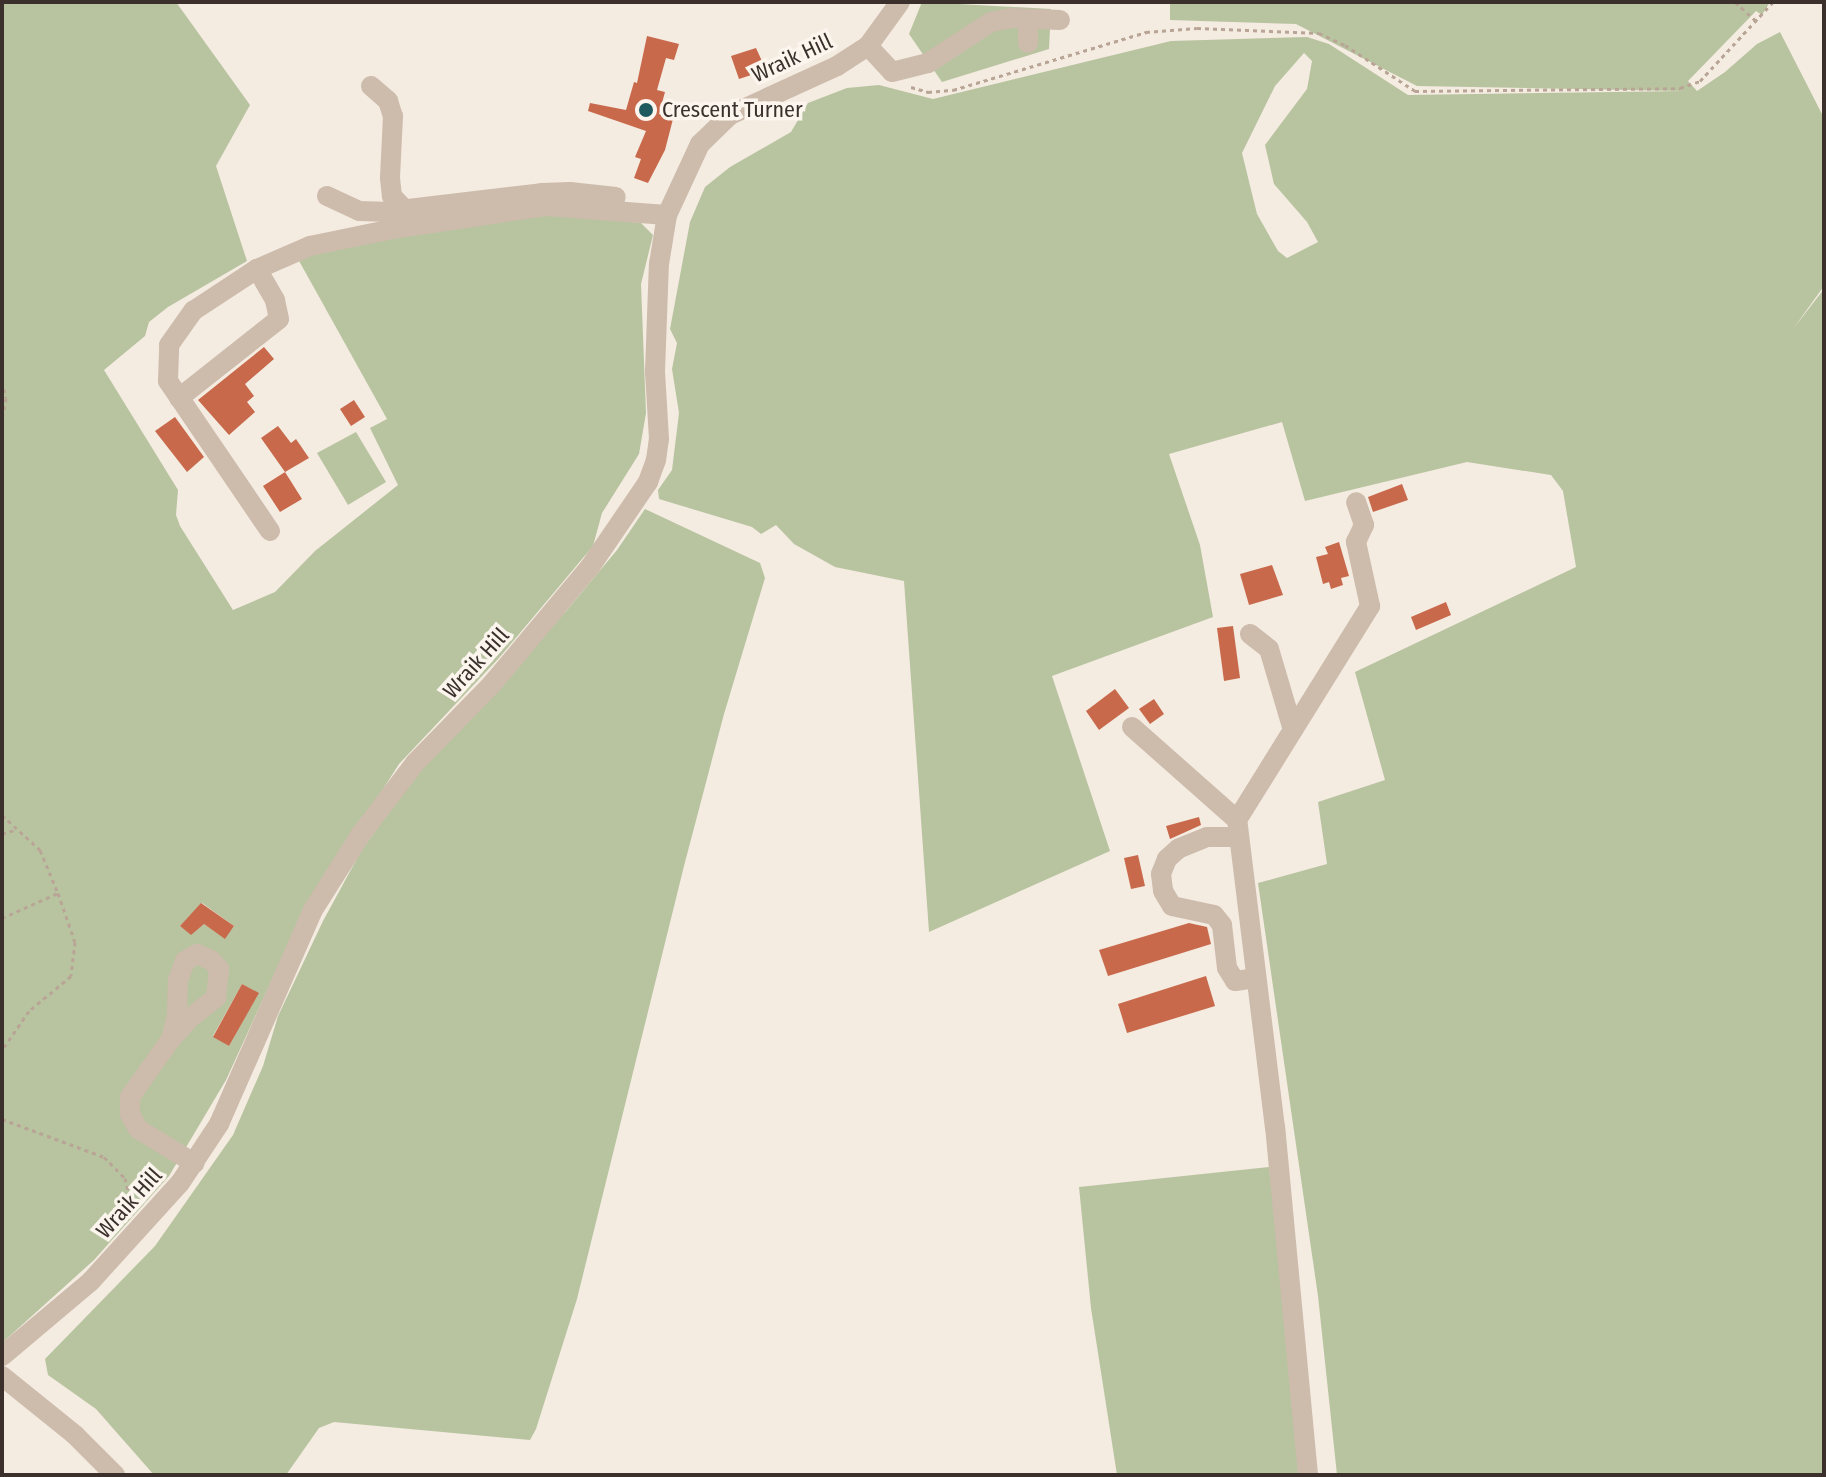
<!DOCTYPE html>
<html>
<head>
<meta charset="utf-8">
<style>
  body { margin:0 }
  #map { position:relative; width:1826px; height:1477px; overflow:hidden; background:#f4ebe1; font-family:"Fira Sans Condensed",sans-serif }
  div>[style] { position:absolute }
  .green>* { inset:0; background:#b8c4a0 }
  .building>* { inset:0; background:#c8694b }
  .path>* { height:3px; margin-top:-1.5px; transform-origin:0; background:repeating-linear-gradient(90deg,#b9a596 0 4px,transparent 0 8px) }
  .minor>* { height:20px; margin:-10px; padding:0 10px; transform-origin:10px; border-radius:10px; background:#cdbbac }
  .dots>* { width:22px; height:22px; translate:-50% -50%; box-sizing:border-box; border:4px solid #fbf5ee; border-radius:50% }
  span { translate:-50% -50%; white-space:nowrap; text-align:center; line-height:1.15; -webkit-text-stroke:7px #fbf5ee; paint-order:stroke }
  .street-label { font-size:22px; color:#3b302b }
  .poi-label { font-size:22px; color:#3b302b }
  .left { translate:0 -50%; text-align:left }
  .frame { position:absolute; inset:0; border:4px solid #3b302b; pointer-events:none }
</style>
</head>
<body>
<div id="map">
  <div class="green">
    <div style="clip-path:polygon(evenodd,2px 2px,176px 2px,250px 105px,216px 166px,247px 261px,168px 307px,149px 322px,145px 336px,104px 370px,178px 490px,176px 515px,180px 526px,233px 610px,275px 592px,315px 551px,398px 485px,370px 428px,387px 419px,298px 259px,328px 249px,549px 213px,641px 223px,653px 235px,641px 284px,646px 413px,639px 454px,602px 513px,593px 546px,499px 658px,399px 764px,299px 921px,226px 1080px,169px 1176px,94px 1260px,2px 1343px,2px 2px,202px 903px,234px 926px,225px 938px,204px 924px,191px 934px,180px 926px,202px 903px,2px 2px,242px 984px,258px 993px,229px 1046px,213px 1036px,242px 984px)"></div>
    <div style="clip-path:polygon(922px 2px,1051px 9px,1049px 49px,942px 82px,909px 34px)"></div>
    <div style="clip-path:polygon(evenodd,1170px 2px,1770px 2px,1762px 15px,1756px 11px,1688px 81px,1697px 91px,1725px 72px,1757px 44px,1780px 32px,1824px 118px,1824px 286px,1793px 329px,1824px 289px,1824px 1475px,1337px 1475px,1318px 1296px,1258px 883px,1327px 864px,1318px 802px,1385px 780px,1355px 672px,1576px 567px,1563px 491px,1551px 475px,1467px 462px,1305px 501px,1282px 422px,1169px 454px,1200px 545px,1213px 617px,1052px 676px,1110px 851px,929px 932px,904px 581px,835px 567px,794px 544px,776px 525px,761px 534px,752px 527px,659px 499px,658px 490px,672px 470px,679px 413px,672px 369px,677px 343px,670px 329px,690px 222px,705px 187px,730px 167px,791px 132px,808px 103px,847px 88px,879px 85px,933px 99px,1171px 41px,1307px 37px,1329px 44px,1408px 95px,1685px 91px,1417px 86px,1296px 24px,1170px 20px,1170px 2px,1304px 53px,1312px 61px,1307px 89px,1265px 145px,1274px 184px,1307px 222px,1318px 242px,1287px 258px,1278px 251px,1257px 214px,1242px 153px,1275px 86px,1304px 53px)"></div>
    <div style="clip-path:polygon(356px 432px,386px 482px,348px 505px,317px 453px)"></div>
    <div style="clip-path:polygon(645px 509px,760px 563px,765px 578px,724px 714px,684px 866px,577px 1299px,536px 1429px,530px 1440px,334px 1422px,319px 1428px,286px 1475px,154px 1475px,96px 1409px,48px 1375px,45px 1359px,155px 1246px,233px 1135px,263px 1066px,278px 1016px,323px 921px,360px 853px,418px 769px,567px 610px,617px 550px)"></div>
    <div style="clip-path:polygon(1269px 1167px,1309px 1475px,1117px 1475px,1091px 1308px,1079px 1187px)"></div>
  </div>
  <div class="building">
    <div style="clip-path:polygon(647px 36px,679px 44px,674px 60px,666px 58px,657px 90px,665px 92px,659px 114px,673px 119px,665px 150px,648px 183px,634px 178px,641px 159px,635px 157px,646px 131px,588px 111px,590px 103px,626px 110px,634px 82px,637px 83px)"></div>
    <div style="clip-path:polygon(756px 48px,766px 70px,739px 79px,731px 56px)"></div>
    <div style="clip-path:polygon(264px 347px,274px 359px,245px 384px,254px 396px,247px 402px,255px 412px,229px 435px,198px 400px)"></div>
    <div style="clip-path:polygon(354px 400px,365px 417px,351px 426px,340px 409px)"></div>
    <div style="clip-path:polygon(175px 417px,204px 457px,187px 472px,155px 431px)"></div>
    <div style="clip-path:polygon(278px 426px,291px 443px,296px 439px,309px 458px,285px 472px,261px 438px)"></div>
    <div style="clip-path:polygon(285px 472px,302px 499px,280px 512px,263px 486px)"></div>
    <div style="clip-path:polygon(1402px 484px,1408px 500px,1373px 512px,1368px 497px)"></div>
    <div style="clip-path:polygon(1339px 542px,1349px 576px,1341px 578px,1343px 585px,1331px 589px,1329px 582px,1323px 584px,1316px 557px,1328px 554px,1325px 547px)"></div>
    <div style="clip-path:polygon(1272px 565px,1283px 595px,1249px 605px,1240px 574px)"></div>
    <div style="clip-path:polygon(1446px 602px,1451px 615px,1416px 630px,1411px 617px)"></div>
    <div style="clip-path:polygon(1233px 626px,1240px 678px,1224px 681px,1217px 628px)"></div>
    <div style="clip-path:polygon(1115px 689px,1129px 708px,1099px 730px,1086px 711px)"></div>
    <div style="clip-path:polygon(1154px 699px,1164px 714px,1150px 724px,1139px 709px)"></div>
    <div style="clip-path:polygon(1199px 817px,1201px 825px,1170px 839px,1166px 826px)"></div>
    <div style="clip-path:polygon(1138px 855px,1145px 886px,1131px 889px,1124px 858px)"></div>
    <div style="clip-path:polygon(201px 903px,234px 926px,225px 939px,204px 924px,191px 935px,180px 926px)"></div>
    <div style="clip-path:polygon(1189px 923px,1207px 927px,1211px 944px,1108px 976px,1099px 950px)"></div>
    <div style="clip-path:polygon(1206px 976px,1215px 1006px,1127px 1033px,1118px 1004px)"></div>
    <div style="clip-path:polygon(242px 984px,259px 993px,229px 1046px,213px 1037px)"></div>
  </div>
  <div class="path">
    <div style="left:1735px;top:2px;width:28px;rotate:42deg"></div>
    <div style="left:911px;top:87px;width:18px;rotate:16deg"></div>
    <div style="left:928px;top:92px;width:25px;rotate:-5deg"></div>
    <div style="left:953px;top:90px;width:202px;rotate:-16.7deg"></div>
    <div style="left:1146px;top:32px;width:51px;rotate:-4.5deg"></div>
    <div style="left:1197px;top:28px;width:122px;rotate:2.3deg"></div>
    <div style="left:1319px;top:33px;width:29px;rotate:25deg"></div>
    <div style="left:1345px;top:45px;width:84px;rotate:33.3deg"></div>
    <div style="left:1415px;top:91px;width:265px;rotate:-0.6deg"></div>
    <div style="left:1680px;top:88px;width:21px;rotate:-19deg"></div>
    <div style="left:1700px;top:81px;width:108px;rotate:-47.3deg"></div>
    <div style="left:2px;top:381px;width:17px;rotate:77deg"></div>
    <div style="left:6px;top:398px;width:20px;rotate:101deg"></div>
    <div style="left:2px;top:815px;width:52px;rotate:42.6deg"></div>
    <div style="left:40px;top:850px;width:47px;rotate:67.3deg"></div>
    <div style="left:2px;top:834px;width:16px;rotate:-18deg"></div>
    <div style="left:2px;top:918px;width:61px;rotate:-24.1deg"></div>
    <div style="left:58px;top:893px;width:52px;rotate:70.9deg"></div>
    <div style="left:75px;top:942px;width:34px;rotate:97deg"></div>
    <div style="left:71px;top:976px;width:55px;rotate:140.2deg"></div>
    <div style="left:29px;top:1011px;width:47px;rotate:124.7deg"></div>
    <div style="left:2px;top:1119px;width:109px;rotate:20.4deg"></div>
    <div style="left:104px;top:1157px;width:30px;rotate:45deg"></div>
    <div style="left:125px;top:1178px;width:31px;rotate:77deg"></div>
  </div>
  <div class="minor">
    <div style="left:1028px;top:43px;width:24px;rotate:-90deg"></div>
    <div style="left:868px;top:46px;width:35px;rotate:47deg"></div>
    <div style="left:892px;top:72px;width:37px;rotate:-14deg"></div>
    <div style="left:928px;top:63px;width:75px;rotate:-33.1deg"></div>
    <div style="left:991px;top:22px;width:20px;rotate:-11deg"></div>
    <div style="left:1011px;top:18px;width:49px;rotate:2.3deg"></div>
    <div style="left:371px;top:86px;width:23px;rotate:41deg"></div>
    <div style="left:388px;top:101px;width:16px;rotate:72deg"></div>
    <div style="left:393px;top:116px;width:62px;rotate:92.8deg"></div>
    <div style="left:390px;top:178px;width:18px;rotate:84deg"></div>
    <div style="left:392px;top:196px;width:19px;rotate:47deg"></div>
    <div style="left:327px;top:196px;width:35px;rotate:25deg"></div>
    <div style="left:359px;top:211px;width:24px;rotate:2deg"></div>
    <div style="left:383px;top:212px;width:160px;rotate:-6.8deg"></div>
    <div style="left:542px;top:193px;width:28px;rotate:-2deg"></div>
    <div style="left:570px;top:192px;width:46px;rotate:6.2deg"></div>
    <div style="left:179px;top:398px;width:127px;rotate:-38.3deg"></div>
    <div style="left:279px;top:319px;width:19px;rotate:-102deg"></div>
    <div style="left:275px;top:300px;width:36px;rotate:-120deg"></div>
    <div style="left:270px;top:531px;width:181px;rotate:-124.2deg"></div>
    <div style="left:168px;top:381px;width:36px;rotate:-88deg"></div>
    <div style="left:169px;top:345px;width:42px;rotate:-54.8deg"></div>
    <div style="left:193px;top:311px;width:77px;rotate:-33.3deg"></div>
    <div style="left:257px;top:269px;width:58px;rotate:-23.5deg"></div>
    <div style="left:310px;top:246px;width:84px;rotate:-11.7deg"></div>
    <div style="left:392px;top:229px;width:156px;rotate:-8.5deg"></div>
    <div style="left:546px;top:206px;width:121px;rotate:4.3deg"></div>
    <div style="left:1250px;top:634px;width:24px;rotate:38deg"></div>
    <div style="left:1269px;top:649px;width:84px;rotate:73.5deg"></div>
    <div style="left:1132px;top:727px;width:140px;rotate:41.5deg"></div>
    <div style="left:1239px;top:837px;width:32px;rotate:180deg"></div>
    <div style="left:1207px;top:837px;width:31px;rotate:158deg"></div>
    <div style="left:1178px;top:849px;width:15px;rotate:138deg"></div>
    <div style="left:1167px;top:859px;width:16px;rotate:112deg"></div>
    <div style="left:1161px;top:874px;width:17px;rotate:83deg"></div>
    <div style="left:1163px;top:891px;width:17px;rotate:59deg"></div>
    <div style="left:1172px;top:906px;width:43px;rotate:12.1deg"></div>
    <div style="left:1214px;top:915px;width:13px;rotate:51deg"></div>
    <div style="left:1222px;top:925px;width:43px;rotate:83.4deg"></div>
    <div style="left:1227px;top:968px;width:15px;rotate:58deg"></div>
    <div style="left:1235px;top:981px;width:21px;rotate:-8deg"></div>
    <div style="left:171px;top:1039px;width:28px;rotate:-48deg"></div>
    <div style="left:190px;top:1018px;width:33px;rotate:-38deg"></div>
    <div style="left:216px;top:998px;width:29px;rotate:-84deg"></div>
    <div style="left:219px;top:969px;width:12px;rotate:-132deg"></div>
    <div style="left:211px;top:960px;width:15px;rotate:-157deg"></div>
    <div style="left:197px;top:954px;width:14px;rotate:150deg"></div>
    <div style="left:185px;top:961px;width:20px;rotate:110deg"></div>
    <div style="left:178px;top:980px;width:36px;rotate:92deg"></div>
    <div style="left:177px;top:1016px;width:24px;rotate:105deg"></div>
    <div style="left:171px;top:1039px;width:71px;rotate:125.3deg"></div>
    <div style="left:130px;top:1097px;width:17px;rotate:90deg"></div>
    <div style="left:130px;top:1114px;width:17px;rotate:62deg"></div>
    <div style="left:138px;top:1129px;width:66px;rotate:31.3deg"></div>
    <div style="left:2px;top:1356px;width:116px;rotate:-40.1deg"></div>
    <div style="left:91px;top:1281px;width:132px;rotate:-47.8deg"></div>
    <div style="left:180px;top:1183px;width:71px;rotate:-56.5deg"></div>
    <div style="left:219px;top:1124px;width:234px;rotate:-66.3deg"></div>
    <div style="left:313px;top:910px;width:90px;rotate:-57.7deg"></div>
    <div style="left:361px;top:834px;width:89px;rotate:-52.7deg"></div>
    <div style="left:415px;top:763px;width:110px;rotate:-45.7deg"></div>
    <div style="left:492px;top:684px;width:153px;rotate:-50.1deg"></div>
    <div style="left:590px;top:567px;width:103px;rotate:-55.7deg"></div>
    <div style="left:648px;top:482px;width:23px;rotate:-70deg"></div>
    <div style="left:656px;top:460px;width:21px;rotate:-82deg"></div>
    <div style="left:659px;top:439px;width:68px;rotate:-93.4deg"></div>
    <div style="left:655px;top:371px;width:107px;rotate:-87.9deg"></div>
    <div style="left:659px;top:264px;width:50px;rotate:-80.7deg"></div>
    <div style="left:667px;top:215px;width:78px;rotate:-65.1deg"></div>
    <div style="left:700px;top:144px;width:42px;rotate:-44deg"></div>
    <div style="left:730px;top:115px;width:118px;rotate:-24.6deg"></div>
    <div style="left:837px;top:66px;width:37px;rotate:-33deg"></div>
    <div style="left:868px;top:46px;width:54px;rotate:-54deg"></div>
    <div style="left:2px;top:1376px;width:94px;rotate:38.9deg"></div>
    <div style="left:75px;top:1435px;width:57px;rotate:45deg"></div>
    <div style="left:1308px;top:1475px;width:349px;rotate:-95.4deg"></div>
    <div style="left:1275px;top:1128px;width:310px;rotate:-97deg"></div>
    <div style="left:1237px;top:820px;width:252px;rotate:-58.1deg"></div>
    <div style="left:1370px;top:606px;width:66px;rotate:-102.3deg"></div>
    <div style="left:1356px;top:542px;width:19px;rotate:-65deg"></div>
    <div style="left:1364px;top:525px;width:24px;rotate:-109deg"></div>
  </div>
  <div class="dots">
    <div style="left:646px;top:110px;background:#1f5a5e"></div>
  </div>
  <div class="street-label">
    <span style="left:792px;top:58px;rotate:-25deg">Wraik Hill</span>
    <span style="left:476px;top:663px;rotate:-48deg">Wraik Hill</span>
    <span style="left:129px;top:1203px;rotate:-48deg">Wraik Hill</span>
  </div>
  <div class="poi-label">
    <span class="left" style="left:662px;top:110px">Crescent Turner</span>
  </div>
  <div class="frame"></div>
</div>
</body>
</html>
